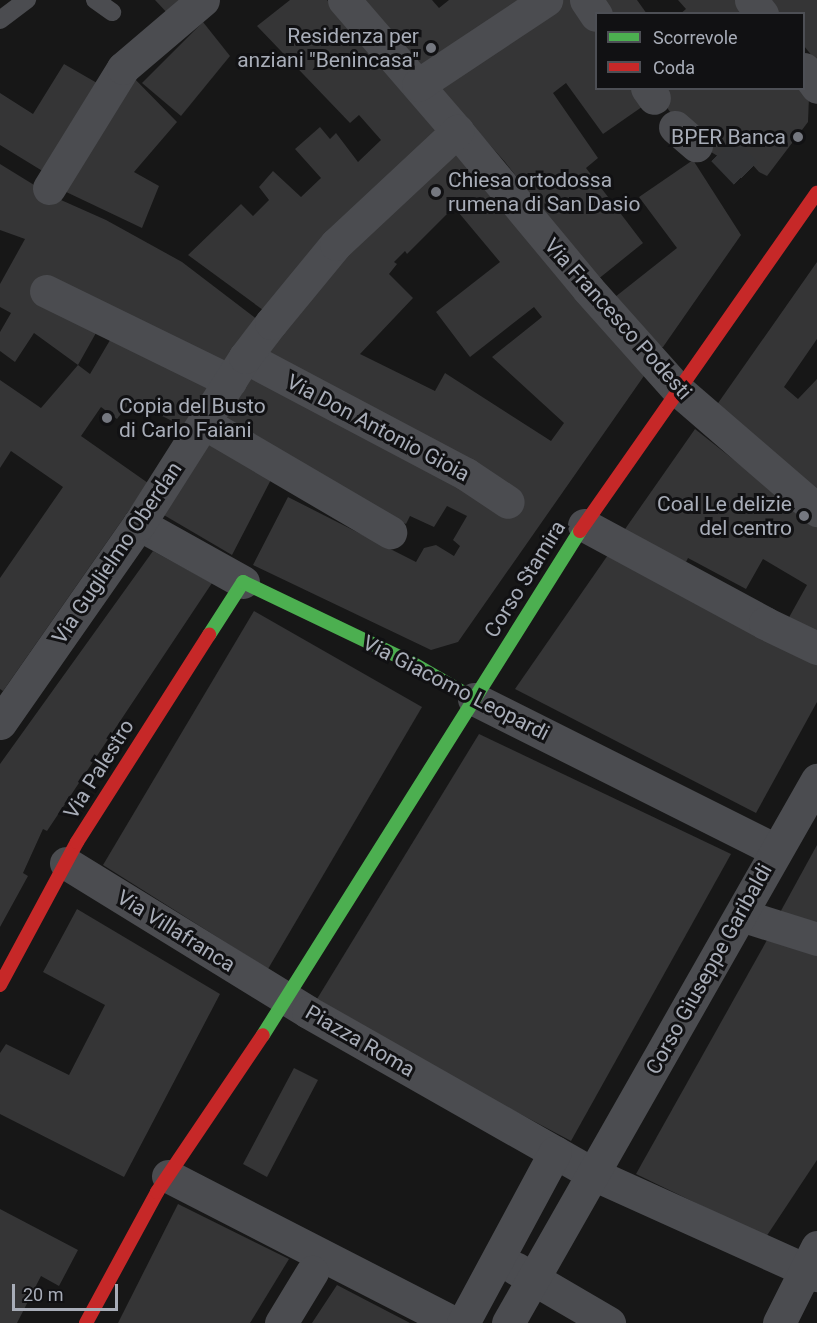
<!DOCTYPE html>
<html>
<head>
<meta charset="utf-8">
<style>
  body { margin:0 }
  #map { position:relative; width:817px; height:1323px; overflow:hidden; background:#171717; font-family:Roboto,sans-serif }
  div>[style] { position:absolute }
  .building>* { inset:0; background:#353536 }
  .street-tunnel>* { height:33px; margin-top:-16.5px; transform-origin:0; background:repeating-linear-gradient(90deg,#343537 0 33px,transparent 0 49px) }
  .lane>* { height:18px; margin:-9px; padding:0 9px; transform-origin:9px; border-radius:9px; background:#4b4c50 }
  .street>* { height:33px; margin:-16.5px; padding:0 16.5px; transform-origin:16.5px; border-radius:16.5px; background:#4b4c50 }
  .fast>* { height:14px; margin:-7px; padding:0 7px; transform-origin:7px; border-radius:7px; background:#4caf50 }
  .jam>* { height:14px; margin:-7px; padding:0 7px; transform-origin:7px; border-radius:7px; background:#c62828 }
  .dots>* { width:16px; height:16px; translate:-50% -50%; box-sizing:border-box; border:3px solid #111113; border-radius:50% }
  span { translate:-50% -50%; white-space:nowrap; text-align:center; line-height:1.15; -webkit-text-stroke:6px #111113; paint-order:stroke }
  .poi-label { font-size:21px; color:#a8adb8 }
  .right { translate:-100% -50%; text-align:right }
  .left { translate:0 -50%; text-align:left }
  .street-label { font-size:21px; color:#a8adb8 }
  .legend { position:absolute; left:595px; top:12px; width:210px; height:78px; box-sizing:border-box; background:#111113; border:2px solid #4d4f55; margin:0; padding:8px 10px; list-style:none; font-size:18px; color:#a8adb8 }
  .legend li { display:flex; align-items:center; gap:12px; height:30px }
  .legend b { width:30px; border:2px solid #4d4f55 }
  .scale { position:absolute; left:12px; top:1284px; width:106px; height:27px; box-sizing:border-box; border:3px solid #a8adb8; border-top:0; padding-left:8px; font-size:18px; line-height:21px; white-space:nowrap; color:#a8adb8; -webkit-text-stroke:4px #111113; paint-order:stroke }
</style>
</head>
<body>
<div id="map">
  <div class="building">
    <div style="clip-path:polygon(155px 0,190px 0,170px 16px)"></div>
    <div style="clip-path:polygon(290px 0,327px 0,448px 131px,263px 310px,188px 255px,241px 204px,253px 216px,269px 200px,259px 187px,273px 171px,301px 197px,321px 178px,295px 149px,320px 127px,330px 139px,336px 133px,358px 162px,381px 140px,359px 115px,350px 123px,257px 26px)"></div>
    <div style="clip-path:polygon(363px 0,432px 0,439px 8px,449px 0,533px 0,424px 69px)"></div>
    <div style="clip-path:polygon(563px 0,579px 0,596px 26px,596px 88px,640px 88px,649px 102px,603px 134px,566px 83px,553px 93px,598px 158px,586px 168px,643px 243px,597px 280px,505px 162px,435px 83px)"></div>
    <div style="clip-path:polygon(593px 0,637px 0,647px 14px,604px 14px)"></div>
    <div style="clip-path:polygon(678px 0,740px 0,751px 14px,680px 14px,686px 9px)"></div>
    <div style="clip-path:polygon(764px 0,817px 0,817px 62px,804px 46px,804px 14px,776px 14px)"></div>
    <div style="clip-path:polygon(203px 22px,230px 56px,181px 116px,142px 83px)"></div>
    <div style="clip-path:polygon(64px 64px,104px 87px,49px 175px,0 145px,0 93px,33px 114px)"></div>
    <div style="clip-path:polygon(128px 72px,177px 122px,134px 172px,159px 186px,142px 228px,62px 190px)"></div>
    <div style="clip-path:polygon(654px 88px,802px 88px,809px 97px,808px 122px,767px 176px,759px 172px,743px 154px,731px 164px,711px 152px,709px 145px,714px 141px,703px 127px,695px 132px,678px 124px)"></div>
    <div style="clip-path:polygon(evenodd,453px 141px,646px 373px,458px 642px,431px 650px,253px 565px,288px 497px,416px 562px,424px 548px,436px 545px,454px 556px,460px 546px,453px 540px,467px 516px,447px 506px,434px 527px,410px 516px,406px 524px,284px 462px,216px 420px,251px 365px,259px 359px,339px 254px,453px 141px,454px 207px,500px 262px,436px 312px,470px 357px,534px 307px,542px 317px,492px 357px,564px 423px,551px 441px,445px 373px,435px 391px,360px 354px,413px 298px,389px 274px,397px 264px,394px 262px,405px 251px,407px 254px,454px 207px)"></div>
    <div style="clip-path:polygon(693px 160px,741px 235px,663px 347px,652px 347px,610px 301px,677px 248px,639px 197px)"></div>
    <div style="clip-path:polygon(0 164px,52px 196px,106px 220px,182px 262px,262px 323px,225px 373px,101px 324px,78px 365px,34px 333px,15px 362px,0 351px,0 332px,11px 313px,0 307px,0 284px,25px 239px,0 230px)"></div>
    <div style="clip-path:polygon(817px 262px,817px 339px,784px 387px,798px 399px,817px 379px,817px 495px,716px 406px)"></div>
    <div style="clip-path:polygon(116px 330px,221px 379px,195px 432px,131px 401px,117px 419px,101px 407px,81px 436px,148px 483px,3px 691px,0 689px,0 578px,63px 487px,11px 451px,0 468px,0 380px,41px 408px,78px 365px,90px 374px)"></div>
    <div style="clip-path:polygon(208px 429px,276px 470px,232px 555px,157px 511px)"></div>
    <div style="clip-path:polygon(695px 429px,817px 526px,817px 635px,787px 621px,807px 585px,763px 559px,746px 589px,688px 558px,686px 562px,623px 532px)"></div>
    <div style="clip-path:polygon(153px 551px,212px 583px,47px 831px,43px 829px,23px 873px,28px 876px,0 927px,0 764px)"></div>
    <div style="clip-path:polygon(610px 552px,817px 658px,817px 702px,756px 813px,515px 689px)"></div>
    <div style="clip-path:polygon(254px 611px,422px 707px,268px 969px,103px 865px)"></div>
    <div style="clip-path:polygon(479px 734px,731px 854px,571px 1141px,424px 1063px,317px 999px)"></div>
    <div style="clip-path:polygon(817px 845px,817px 927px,777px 918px)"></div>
    <div style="clip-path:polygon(77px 909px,220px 994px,124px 1177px,0 1114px,0 1053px,6px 1044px,69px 1075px,105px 1005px,43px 972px)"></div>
    <div style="clip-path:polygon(771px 933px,817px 946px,817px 1160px,766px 1237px,636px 1174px)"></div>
    <div style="clip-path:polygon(294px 1068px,318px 1080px,267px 1177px,243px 1164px)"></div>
    <div style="clip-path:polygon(178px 1204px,289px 1259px,250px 1323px,118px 1323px)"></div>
    <div style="clip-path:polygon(0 1209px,78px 1250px,59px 1286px,41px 1276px,17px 1323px,0 1323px)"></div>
    <div style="clip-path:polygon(337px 1285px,360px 1297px,410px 1323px,312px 1323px)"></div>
  </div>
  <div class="street-tunnel">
    <div style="left:723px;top:149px;width:35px;rotate:46deg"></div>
  </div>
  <div class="lane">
    <div style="left:95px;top:0;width:21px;rotate:35deg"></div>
    <div style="left:0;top:20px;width:34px;rotate:-37deg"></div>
  </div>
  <div class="street">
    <div style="left:344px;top:0;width:173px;rotate:49.2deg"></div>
    <div style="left:457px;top:131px;width:205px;rotate:50.3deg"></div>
    <div style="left:588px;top:289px;width:135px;rotate:48.3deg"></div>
    <div style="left:678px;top:390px;width:184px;rotate:40.8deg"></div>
    <div style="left:586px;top:0;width:18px;rotate:56deg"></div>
    <div style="left:751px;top:0;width:18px;rotate:52deg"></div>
    <div style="left:804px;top:69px;width:22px;rotate:54deg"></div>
    <div style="left:418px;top:85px;width:154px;rotate:-33.6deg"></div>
    <div style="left:647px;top:88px;width:12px;rotate:55deg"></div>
    <div style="left:675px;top:127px;width:28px;rotate:41deg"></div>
    <div style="left:49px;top:188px;width:141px;rotate:-58.3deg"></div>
    <div style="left:123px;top:68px;width:105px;rotate:-40.4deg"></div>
    <div style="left:46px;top:291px;width:205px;rotate:26.1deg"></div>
    <div style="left:245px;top:357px;width:250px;rotate:27.9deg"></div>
    <div style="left:466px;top:474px;width:50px;rotate:33.7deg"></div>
    <div style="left:204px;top:423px;width:216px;rotate:30.4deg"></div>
    <div style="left:139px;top:524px;width:119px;rotate:29.1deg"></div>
    <div style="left:584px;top:525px;width:206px;rotate:28.4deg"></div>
    <div style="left:765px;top:623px;width:58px;rotate:25.7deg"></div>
    <div style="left:474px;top:699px;width:338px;rotate:26.6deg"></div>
    <div style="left:0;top:723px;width:243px;rotate:-55.1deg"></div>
    <div style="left:139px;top:524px;width:198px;rotate:-57.6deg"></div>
    <div style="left:245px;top:357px;width:43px;rotate:-52.6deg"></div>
    <div style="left:271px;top:323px;width:102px;rotate:-50.6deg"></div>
    <div style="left:336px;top:244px;width:166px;rotate:-43deg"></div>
    <div style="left:66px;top:863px;width:284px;rotate:31.6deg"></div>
    <div style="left:308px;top:1012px;width:328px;rotate:29.6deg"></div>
    <div style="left:593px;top:1174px;width:246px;rotate:24.3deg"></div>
    <div style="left:741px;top:915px;width:80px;rotate:17.5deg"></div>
    <div style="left:168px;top:1176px;width:322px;rotate:27.2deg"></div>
    <div style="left:515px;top:1268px;width:109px;rotate:30.3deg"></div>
    <div style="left:281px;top:1323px;width:60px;rotate:-58.7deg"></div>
    <div style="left:463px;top:1323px;width:194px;rotate:-61.7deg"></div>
    <div style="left:508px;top:1323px;width:625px;rotate:-60.36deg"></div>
    <div style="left:779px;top:1323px;width:85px;rotate:-63.4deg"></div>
  </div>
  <div class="fast">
    <div style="left:209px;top:635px;width:63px;rotate:-57.3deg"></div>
    <div style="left:243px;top:582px;width:187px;rotate:25.6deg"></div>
    <div style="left:412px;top:663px;width:72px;rotate:30.1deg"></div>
    <div style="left:263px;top:1035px;width:595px;rotate:-57.83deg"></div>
  </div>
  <div class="jam">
    <div style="left:580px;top:531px;width:413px;rotate:-55deg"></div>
    <div style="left:0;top:985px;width:162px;rotate:-61.7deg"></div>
    <div style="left:77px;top:842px;width:246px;rotate:-57.5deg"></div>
    <div style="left:86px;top:1323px;width:149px;rotate:-61.5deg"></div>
    <div style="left:157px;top:1192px;width:189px;rotate:-56deg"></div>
  </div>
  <div class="dots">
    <div style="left:431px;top:48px;background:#757880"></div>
    <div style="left:798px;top:137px;background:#757880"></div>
    <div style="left:436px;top:192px;background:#757880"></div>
    <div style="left:107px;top:418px;background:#757880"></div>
    <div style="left:804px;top:516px;background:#757880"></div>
  </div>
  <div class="poi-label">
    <span class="right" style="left:419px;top:48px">Residenza per<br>anziani "Benincasa"</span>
    <span class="right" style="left:786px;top:137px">BPER Banca</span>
    <span class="left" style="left:448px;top:192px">Chiesa ortodossa<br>rumena di San Dasio</span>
    <span class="left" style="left:119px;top:418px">Copia del Busto<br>di Carlo Faiani</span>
    <span class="right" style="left:792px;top:516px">Coal Le delizie<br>del centro</span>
  </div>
  <div class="street-label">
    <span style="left:618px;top:319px;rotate:48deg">Via Francesco Podesti</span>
    <span style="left:378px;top:428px;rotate:28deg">Via Don Antonio Gioia</span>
    <span style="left:117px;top:553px;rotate:-56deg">Via Guglielmo Oberdan</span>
    <span style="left:525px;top:579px;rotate:-58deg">Corso Stamira</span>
    <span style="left:456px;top:688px;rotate:27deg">Via Giacomo Leopardi</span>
    <span style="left:99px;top:769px;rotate:-58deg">Via Palestro</span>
    <span style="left:176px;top:931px;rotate:32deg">Via Villafranca</span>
    <span style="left:709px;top:969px;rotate:-61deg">Corso Giuseppe Garibaldi</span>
    <span style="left:360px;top:1041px;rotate:30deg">Piazza Roma</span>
  </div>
  <ul class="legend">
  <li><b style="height:8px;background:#4caf50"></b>Scorrevole</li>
  <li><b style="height:8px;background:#c62828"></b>Coda</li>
  </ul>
  <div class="scale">20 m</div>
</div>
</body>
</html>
